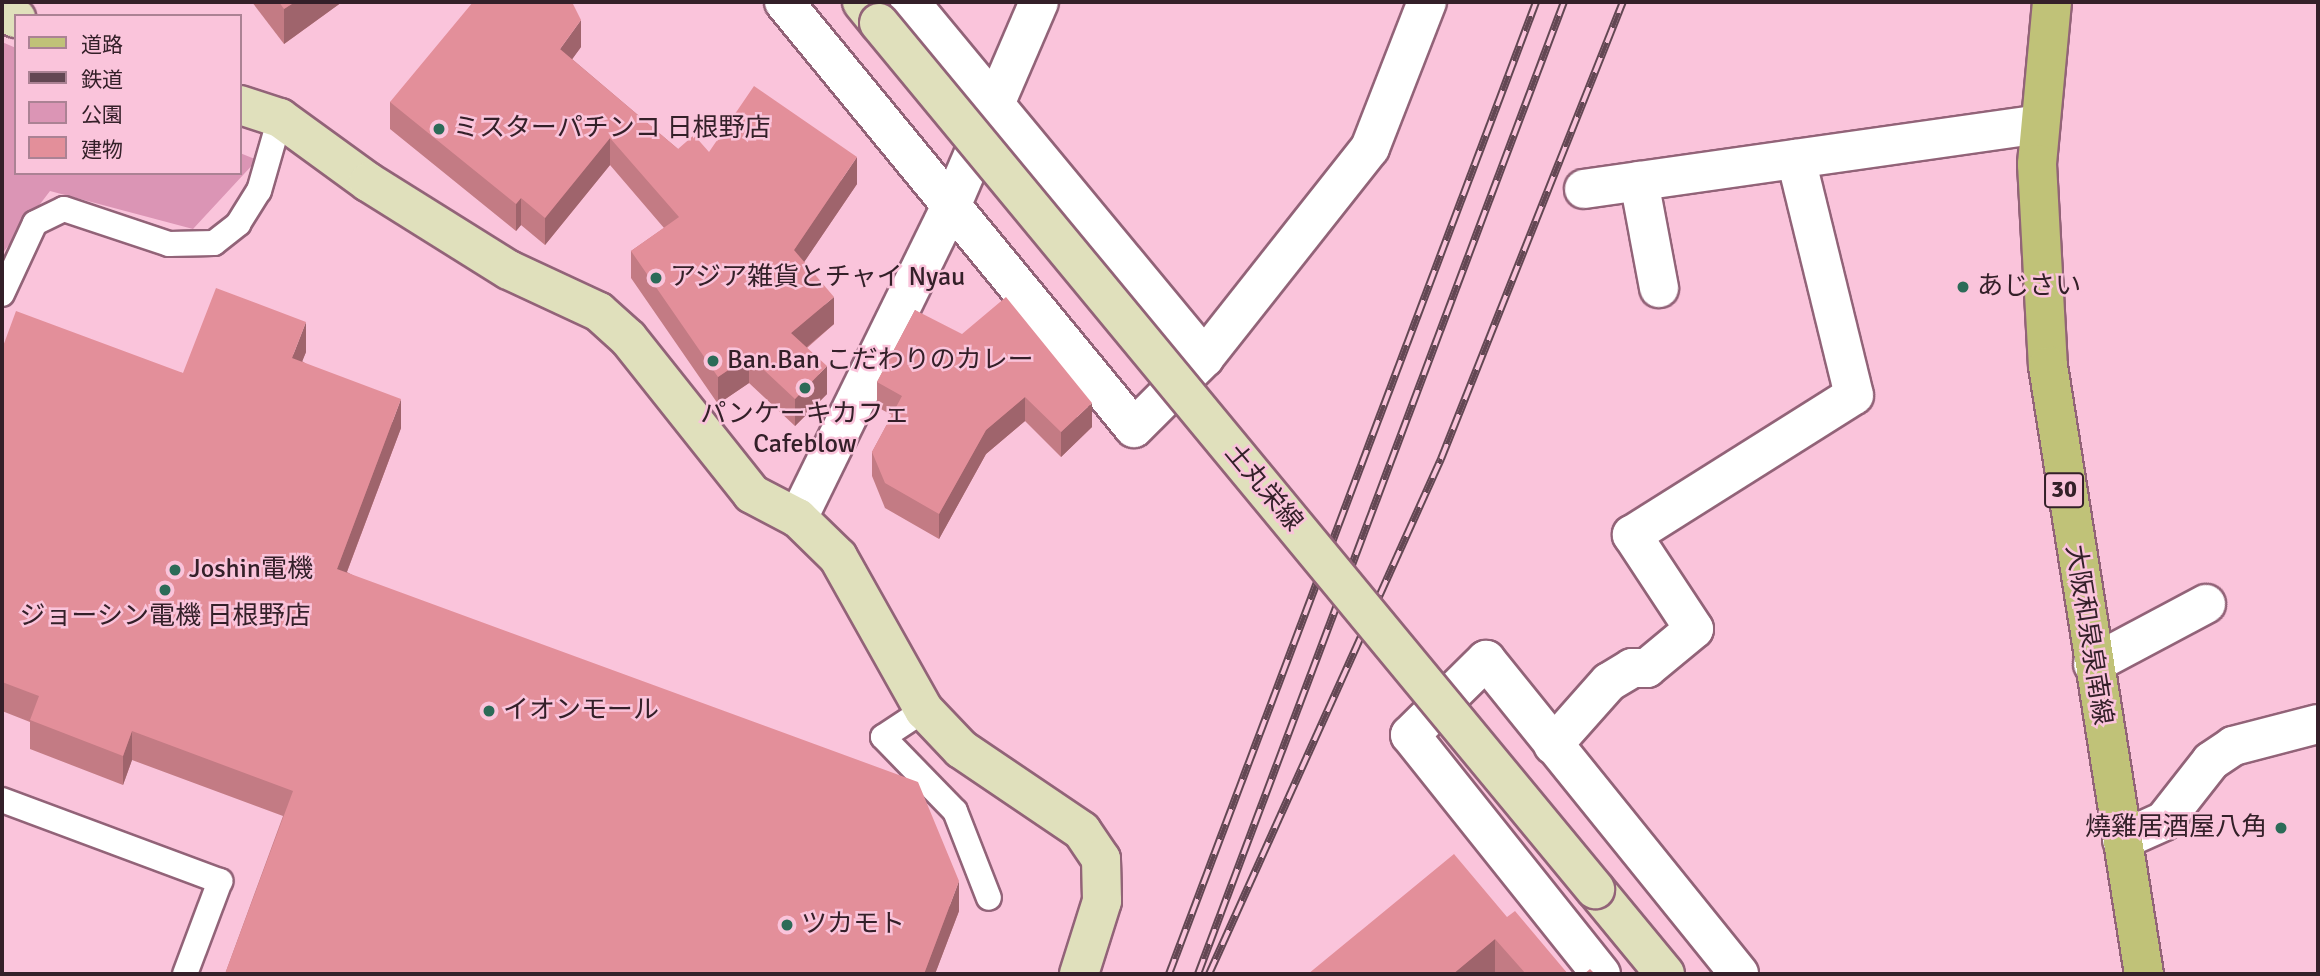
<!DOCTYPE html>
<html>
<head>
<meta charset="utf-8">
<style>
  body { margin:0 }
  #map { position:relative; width:2320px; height:976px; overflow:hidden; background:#fac4db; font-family:Signika,"Noto Sans JP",sans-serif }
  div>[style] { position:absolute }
  .green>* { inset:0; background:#db95b5 }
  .roads { filter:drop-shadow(2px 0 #926378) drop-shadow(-2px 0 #926378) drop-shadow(0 2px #926378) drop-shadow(0 -2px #926378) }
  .lane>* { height:24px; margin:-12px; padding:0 12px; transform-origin:12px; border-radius:12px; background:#fff }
  .street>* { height:38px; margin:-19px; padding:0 19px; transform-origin:19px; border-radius:19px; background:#fff }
  .secondary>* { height:38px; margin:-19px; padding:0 19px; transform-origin:19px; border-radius:19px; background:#e0e0bc }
  .primary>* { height:38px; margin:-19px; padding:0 19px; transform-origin:19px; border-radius:19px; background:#c0c278 }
  .rail>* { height:8px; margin-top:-4px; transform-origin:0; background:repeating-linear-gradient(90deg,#fac4db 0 16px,#634753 0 32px); box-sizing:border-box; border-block:2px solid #634753 }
  .bridges { filter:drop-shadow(2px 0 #926378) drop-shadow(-2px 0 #926378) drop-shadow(0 2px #926378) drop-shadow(0 -2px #926378) }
  .secondary-bridge>* { height:38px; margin:-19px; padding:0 19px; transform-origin:19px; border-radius:19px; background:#e0e0bc }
  .wall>* { inset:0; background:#c37b84 }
  .shaded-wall>* { inset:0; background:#9f646c }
  .building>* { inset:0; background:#e38f9a }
  .dots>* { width:19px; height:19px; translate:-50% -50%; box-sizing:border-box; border:4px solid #fac4db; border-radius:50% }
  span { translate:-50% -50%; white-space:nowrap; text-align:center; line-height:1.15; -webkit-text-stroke:5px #fac4db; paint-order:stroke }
  .shield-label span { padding:2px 5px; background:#fac4db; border:2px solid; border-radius:5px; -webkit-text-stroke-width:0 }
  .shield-label { font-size:24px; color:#342029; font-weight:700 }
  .poi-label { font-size:26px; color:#342029 }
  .left { translate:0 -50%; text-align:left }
  .right { translate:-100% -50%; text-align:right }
  .street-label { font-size:26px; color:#342029 }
  .frame { position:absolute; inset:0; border:4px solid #342029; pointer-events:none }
  .legend { position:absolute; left:14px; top:14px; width:228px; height:161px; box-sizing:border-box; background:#fac4db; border:2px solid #ab8294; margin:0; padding:9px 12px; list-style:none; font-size:21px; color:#342029 }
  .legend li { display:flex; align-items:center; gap:14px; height:35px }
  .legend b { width:35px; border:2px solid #ab8294 }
</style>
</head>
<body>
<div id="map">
  <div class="green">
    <div style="clip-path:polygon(2px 42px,16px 48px,16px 173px,240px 173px,240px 153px,257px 160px,193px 229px,50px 191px,2px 254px)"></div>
  </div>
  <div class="roads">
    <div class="lane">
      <div style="left:2px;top:294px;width:78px;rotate:-65.1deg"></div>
      <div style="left:35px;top:223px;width:32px;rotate:-26deg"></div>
      <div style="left:64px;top:209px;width:111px;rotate:18.4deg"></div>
      <div style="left:169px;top:244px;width:45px;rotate:-1.3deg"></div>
      <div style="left:214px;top:243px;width:31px;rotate:-38deg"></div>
      <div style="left:238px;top:224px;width:39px;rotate:-58deg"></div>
      <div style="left:259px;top:191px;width:76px;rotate:-74deg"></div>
      <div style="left:924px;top:710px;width:49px;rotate:146.6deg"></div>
      <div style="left:883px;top:737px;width:103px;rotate:45.8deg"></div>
      <div style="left:955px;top:811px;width:93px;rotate:68.7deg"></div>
      <div style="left:2px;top:800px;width:233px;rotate:20.4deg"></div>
      <div style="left:220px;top:881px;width:99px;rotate:110.6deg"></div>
    </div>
    <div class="street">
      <div style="left:784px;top:2px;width:551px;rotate:50.59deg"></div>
      <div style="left:1134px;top:428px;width:99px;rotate:-45deg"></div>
      <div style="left:1204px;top:358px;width:268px;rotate:-51.7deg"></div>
      <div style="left:1370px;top:148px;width:157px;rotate:-68.7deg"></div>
      <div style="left:910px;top:2px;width:462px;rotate:50.4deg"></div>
      <div style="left:1639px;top:181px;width:109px;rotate:79.4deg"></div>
      <div style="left:1584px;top:189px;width:460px;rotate:-8.1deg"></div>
      <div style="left:798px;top:518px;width:350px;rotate:-63.9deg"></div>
      <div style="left:952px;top:204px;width:220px;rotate:-66.7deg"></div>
      <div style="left:2093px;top:664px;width:128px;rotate:-28deg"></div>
      <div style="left:1553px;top:745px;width:84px;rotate:-48.4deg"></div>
      <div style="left:1609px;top:682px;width:27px;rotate:-31deg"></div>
      <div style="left:1632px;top:668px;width:15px"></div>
      <div style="left:1647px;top:668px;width:61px;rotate:-39.7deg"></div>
      <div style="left:1694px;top:629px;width:113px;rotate:-123.4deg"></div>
      <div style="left:1632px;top:535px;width:262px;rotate:-32.2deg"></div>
      <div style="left:1854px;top:395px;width:243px;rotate:-103.8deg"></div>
      <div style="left:2122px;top:840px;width:46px;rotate:-24.3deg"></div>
      <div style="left:2164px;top:821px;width:76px;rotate:-51.9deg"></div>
      <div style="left:2211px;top:761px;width:27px;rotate:-34deg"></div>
      <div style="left:2233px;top:746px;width:88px;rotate:-14.5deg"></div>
      <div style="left:1601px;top:974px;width:306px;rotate:-128.6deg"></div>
      <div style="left:1410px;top:735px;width:107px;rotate:-44.6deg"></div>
      <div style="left:1486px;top:660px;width:403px;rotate:51.1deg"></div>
    </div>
    <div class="secondary">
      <div style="left:862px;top:2px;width:27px;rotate:51deg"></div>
      <div style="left:2px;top:11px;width:16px;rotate:27deg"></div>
      <div style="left:240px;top:105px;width:42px;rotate:18deg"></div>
      <div style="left:280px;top:118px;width:109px;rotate:36deg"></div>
      <div style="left:368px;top:182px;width:166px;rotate:32deg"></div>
      <div style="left:509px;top:270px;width:99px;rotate:25deg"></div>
      <div style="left:599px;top:312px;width:39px;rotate:42deg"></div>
      <div style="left:628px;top:338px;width:199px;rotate:51.5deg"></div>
      <div style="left:752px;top:494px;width:52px;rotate:27.6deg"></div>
      <div style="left:798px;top:518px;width:56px;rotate:44.3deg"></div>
      <div style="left:838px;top:557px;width:176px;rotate:60.7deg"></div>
      <div style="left:924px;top:710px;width:54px;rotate:46.5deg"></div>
      <div style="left:961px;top:749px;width:146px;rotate:34.1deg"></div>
      <div style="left:1082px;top:831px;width:34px;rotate:56deg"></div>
      <div style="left:1101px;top:859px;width:42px;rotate:88.6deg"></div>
      <div style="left:1102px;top:901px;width:77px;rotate:107.5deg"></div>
      <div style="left:1595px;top:889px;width:110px;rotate:50.5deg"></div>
    </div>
    <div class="primary">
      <div style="left:2052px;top:2px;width:163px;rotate:95.3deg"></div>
      <div style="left:2037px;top:164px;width:202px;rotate:86.9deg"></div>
      <div style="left:2048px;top:366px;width:616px;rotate:81.03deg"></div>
    </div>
  </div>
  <div class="rail">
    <div style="left:1169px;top:974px;width:1039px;rotate:-69.31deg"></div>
    <div style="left:1198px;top:974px;width:1039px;rotate:-69.37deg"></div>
    <div style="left:1209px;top:974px;width:565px;rotate:-65.75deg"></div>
    <div style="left:1441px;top:459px;width:492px;rotate:-68.3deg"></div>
  </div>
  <div class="bridges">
    <div class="secondary-bridge">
      <div style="left:879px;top:23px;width:1124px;rotate:50.42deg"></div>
    </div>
  </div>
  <div class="wall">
    <div style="clip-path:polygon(252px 2px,342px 2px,284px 44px)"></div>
    <div style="clip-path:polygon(581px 47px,572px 59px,678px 149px,709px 152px,857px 184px,804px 262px,834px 324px,807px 348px,827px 394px,795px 426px,749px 383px,718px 404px,631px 278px,631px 251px,664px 228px,610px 165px,545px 245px,521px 225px,516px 231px,390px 129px,390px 102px)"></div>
    <div style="clip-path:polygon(915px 310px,1092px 427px,1061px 457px,1025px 421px,986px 454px,939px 539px,885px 508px,872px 476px,872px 452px,892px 415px,877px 407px,877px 382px)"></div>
    <div style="clip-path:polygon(2px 349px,183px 373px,306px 352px,302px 361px,401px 428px,347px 572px,959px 911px,935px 974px,225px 974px,283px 816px,132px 760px,123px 785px,30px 749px,30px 722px,2px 711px)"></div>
    <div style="clip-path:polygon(1507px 917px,1568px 974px,1308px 974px)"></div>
  </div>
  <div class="shaded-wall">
    <div style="clip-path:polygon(295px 2px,342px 2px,284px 44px,284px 9px)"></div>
    <div style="clip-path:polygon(581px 20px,581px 47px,560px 76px,560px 49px)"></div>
    <div style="clip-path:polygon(610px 138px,610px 165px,545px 245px,545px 218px)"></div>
    <div style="clip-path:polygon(857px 157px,857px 184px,794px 277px,794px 250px)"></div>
    <div style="clip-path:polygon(521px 198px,521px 225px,516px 231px,516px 204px)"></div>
    <div style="clip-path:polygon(834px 297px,834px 324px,791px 360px,791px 333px)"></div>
    <div style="clip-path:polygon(306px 322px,306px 352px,292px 387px,292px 358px)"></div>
    <div style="clip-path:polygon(749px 356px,749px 383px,718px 404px,718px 377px)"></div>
    <div style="clip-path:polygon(827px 366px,827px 394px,795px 426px,795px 399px)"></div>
    <div style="clip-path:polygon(1025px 397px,1025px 421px,986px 454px,939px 539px,939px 514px,986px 430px)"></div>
    <div style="clip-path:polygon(401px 399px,401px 428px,337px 598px,337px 569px)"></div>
    <div style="clip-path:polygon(1092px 403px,1092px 427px,1061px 457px,1061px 432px)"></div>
    <div style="clip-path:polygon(132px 731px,132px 760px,123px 785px,123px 756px)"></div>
    <div style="clip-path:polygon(959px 881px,959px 911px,935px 974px,924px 974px)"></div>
    <div style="clip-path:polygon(1495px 939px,1495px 974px,1453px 974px)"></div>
  </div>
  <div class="building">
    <div style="clip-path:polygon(279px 2px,295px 2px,284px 9px)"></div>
    <div style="clip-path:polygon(473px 2px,572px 2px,581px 20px,560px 49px,678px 149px,694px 135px,709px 152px,754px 86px,857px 157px,794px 250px,834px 297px,791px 333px,827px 366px,795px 399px,749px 356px,718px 377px,631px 251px,679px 217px,610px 138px,545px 218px,521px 198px,516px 204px,390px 102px)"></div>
    <div style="clip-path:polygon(216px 288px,306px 322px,292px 358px,401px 399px,337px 569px,918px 782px,959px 881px,924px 974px,225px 974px,293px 791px,132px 731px,123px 756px,30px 720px,39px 696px,2px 682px,2px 349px,16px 311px,183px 373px)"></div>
    <div style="clip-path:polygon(1006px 297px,1092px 403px,1061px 432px,1025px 397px,986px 430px,939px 514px,885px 483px,872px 452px,902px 396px,877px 382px,915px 310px,962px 334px)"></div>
    <div style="clip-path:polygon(1454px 854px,1507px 917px,1515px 911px,1568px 974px,1526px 974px,1495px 939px,1453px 974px,1308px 974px)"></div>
    <div style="clip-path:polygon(1590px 969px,1595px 974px,1584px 974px)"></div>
  </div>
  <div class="dots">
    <div style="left:439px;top:129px;background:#2c6b58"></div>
    <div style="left:656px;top:278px;background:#2c6b58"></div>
    <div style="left:1963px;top:287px;background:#2c6b58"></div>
    <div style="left:713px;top:361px;background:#2c6b58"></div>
    <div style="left:805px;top:388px;background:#2c6b58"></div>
    <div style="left:175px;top:570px;background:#2c6b58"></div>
    <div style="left:165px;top:590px;background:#2c6b58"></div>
    <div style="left:489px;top:711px;background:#2c6b58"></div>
    <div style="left:2281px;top:828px;background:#2c6b58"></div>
    <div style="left:787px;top:925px;background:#2c6b58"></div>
  </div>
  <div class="shield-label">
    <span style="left:2064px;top:490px">30</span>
  </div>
  <div class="poi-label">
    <span class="left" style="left:453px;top:129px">ミスターパチンコ 日根野店</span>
    <span class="left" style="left:670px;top:278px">アジア雑貨とチャイ Nyau</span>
    <span class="left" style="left:1977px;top:287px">あじさい</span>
    <span class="left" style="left:727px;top:361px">Ban.Ban こだわりのカレー</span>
    <span style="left:805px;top:430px">パンケーキカフェ<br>Cafeblow</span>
    <span class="left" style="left:189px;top:570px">Joshin電機</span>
    <span style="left:165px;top:617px">ジョーシン電機 日根野店</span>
    <span class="left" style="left:503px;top:711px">イオンモール</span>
    <span class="right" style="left:2267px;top:828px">燒雞居酒屋八角</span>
    <span class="left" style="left:801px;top:925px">ツカモト</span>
  </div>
  <div class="street-label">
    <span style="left:1263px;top:488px;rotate:50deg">土丸栄線</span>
    <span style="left:2088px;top:635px;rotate:81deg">大阪和泉泉南線</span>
  </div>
  <div class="frame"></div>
  <ul class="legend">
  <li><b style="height:9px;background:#c0c278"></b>道路</li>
  <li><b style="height:9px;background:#634753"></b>鉄道</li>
  <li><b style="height:19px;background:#db95b5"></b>公園</li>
  <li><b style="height:19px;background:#e38f9a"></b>建物</li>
  </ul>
</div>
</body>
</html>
